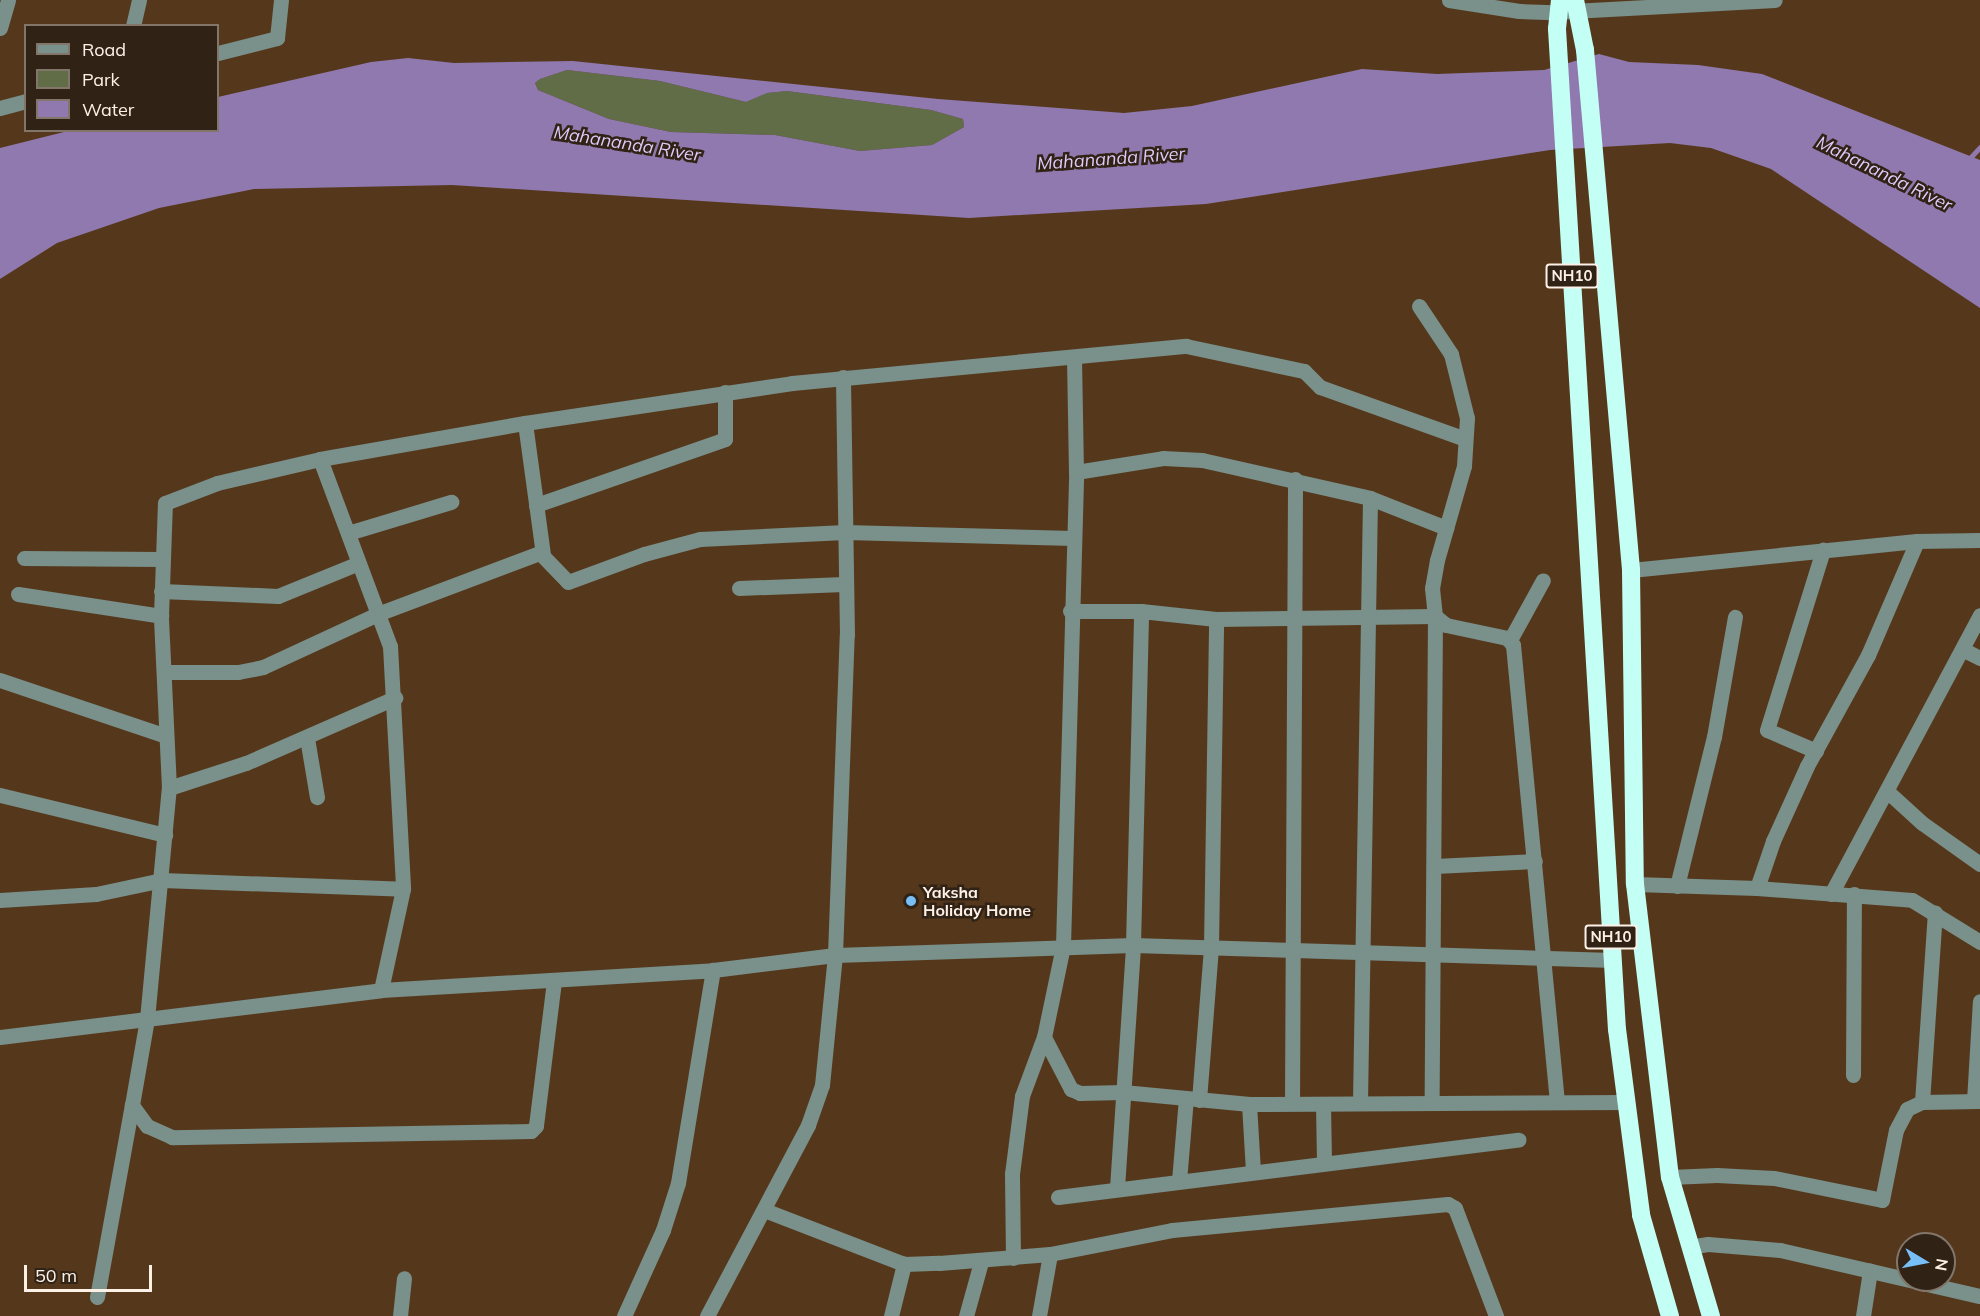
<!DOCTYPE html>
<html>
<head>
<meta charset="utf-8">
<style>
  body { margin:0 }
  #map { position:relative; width:1980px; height:1316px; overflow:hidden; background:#55381b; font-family:Mulish,sans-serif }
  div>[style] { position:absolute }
  .green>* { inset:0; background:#606d47 }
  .water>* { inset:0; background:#9079af }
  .stream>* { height:5px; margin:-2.5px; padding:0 2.5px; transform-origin:2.5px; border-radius:2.5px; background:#9079af }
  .minor>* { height:15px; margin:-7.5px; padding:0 7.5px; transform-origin:7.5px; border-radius:7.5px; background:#79908b }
  .highway>* { height:18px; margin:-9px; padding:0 9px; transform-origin:9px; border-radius:9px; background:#c4fff5 }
  .dots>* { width:16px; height:16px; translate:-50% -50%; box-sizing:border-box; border:3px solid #302316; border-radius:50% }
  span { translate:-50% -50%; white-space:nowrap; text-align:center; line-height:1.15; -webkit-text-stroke:5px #302316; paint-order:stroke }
  .shield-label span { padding:2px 4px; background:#302316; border:2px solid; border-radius:4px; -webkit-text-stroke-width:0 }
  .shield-label { font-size:15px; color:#fdf1e7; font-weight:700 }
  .poi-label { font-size:16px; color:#fdf1e7; font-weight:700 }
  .left { translate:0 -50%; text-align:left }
  .water-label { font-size:18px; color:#decbfb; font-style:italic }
  .legend { position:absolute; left:24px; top:24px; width:195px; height:108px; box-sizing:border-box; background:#302316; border:2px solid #82756a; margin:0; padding:8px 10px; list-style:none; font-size:18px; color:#fdf1e7 }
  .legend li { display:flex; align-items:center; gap:12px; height:30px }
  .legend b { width:30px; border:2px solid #82756a }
  .north { position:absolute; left:1896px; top:1232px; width:60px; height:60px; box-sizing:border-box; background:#302316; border:2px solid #82756a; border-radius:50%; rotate:100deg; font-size:16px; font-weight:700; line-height:24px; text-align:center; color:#fdf1e7 }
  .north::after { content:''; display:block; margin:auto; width:21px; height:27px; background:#78bff7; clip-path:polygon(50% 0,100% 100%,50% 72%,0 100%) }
  .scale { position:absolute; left:24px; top:1265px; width:128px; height:27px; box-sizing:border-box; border:3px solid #fdf1e7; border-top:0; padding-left:8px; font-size:18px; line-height:21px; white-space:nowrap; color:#fdf1e7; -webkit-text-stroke:4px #302316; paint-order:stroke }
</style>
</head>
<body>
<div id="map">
  <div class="green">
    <div style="clip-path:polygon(567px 70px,660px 81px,746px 102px,766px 93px,787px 91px,931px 110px,963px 119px,964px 127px,932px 145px,860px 151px,775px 135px,671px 132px,609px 119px,538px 90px,535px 83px,540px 79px)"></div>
  </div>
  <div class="water">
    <div style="clip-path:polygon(evenodd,1599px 54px,1629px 62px,1698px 65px,1762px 74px,1980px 160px,1980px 308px,1771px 169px,1711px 148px,1670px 143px,1550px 150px,1206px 204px,969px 218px,452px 185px,254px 189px,159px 208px,57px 243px,0 279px,0 148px,68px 131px,218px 130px,218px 97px,371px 62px,408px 58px,454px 63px,573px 61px,938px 99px,1124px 113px,1192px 106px,1362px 69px,1437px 74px,1544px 70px,1599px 54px,567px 70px,660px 81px,746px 102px,767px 93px,787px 91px,931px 110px,963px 119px,964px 127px,932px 145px,860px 151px,775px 135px,671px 132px,609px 119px,538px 90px,535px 83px,540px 79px,567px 70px)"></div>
  </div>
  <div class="stream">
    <div style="left:1967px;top:161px;width:19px;rotate:-47deg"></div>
  </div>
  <div class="minor">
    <div style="left:1449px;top:0;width:71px;rotate:8.9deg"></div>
    <div style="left:1519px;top:11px;width:35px;rotate:2deg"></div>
    <div style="left:1554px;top:12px;width:221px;rotate:-3.1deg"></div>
    <div style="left:133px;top:26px;width:27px;rotate:-77deg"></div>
    <div style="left:0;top:28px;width:29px;rotate:-74deg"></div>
    <div style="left:218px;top:53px;width:61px;rotate:-14.3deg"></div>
    <div style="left:277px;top:38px;width:38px;rotate:-84deg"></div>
    <div style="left:0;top:108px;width:27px;rotate:-15deg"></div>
    <div style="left:1419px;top:306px;width:58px;rotate:56.3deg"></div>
    <div style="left:1451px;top:354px;width:66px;rotate:76deg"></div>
    <div style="left:1467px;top:418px;width:48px;rotate:93.6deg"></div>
    <div style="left:1464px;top:466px;width:98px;rotate:106deg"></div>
    <div style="left:1437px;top:560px;width:28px;rotate:100deg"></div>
    <div style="left:1432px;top:588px;width:28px;rotate:84deg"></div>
    <div style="left:1435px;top:616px;width:14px;rotate:39deg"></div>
    <div style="left:1446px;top:625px;width:62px;rotate:12deg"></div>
    <div style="left:1507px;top:638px;width:9px;rotate:49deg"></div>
    <div style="left:1513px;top:645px;width:457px;rotate:84.5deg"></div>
    <div style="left:525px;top:423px;width:132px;rotate:82.2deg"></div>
    <div style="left:320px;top:459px;width:200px;rotate:69.5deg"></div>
    <div style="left:390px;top:646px;width:243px;rotate:86.9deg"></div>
    <div style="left:403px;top:889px;width:103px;rotate:102.3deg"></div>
    <div style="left:1076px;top:472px;width:88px;rotate:-9.1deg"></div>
    <div style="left:1163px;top:458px;width:39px;rotate:3deg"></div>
    <div style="left:1202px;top:460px;width:172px;rotate:12.7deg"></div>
    <div style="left:1370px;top:498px;width:82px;rotate:21.5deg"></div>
    <div style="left:536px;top:505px;width:200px;rotate:-19.2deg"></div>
    <div style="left:725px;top:439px;width:47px;rotate:-90deg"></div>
    <div style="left:348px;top:533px;width:108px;rotate:-16.8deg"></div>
    <div style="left:24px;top:558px;width:137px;rotate:0.4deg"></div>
    <div style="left:1631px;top:570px;width:287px;rotate:-5.8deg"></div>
    <div style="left:1917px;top:541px;width:63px;rotate:-0.9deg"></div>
    <div style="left:739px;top:588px;width:105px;rotate:-2.2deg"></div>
    <div style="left:161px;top:591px;width:117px;rotate:2.4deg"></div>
    <div style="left:278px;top:596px;width:87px;rotate:-22.2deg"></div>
    <div style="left:18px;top:594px;width:145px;rotate:8.7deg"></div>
    <div style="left:1070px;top:611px;width:71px"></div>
    <div style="left:1141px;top:611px;width:75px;rotate:6.1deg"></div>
    <div style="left:1216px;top:619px;width:219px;rotate:-0.8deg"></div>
    <div style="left:1435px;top:616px;width:485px;rotate:90.4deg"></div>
    <div style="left:1510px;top:640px;width:68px;rotate:-61.2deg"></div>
    <div style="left:1964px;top:650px;width:18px;rotate:27deg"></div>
    <div style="left:166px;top:672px;width:72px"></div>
    <div style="left:238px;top:672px;width:25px;rotate:-11deg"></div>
    <div style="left:263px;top:667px;width:129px;rotate:-24.8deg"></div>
    <div style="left:380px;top:613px;width:171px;rotate:-20.6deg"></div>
    <div style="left:540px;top:553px;width:40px;rotate:46deg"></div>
    <div style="left:568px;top:582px;width:81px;rotate:-20.2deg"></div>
    <div style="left:644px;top:554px;width:58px;rotate:-15deg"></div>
    <div style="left:700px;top:539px;width:145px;rotate:-2.8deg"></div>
    <div style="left:845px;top:532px;width:228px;rotate:1.5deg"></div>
    <div style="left:0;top:680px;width:175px;rotate:18.6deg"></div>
    <div style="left:307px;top:738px;width:60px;rotate:80.4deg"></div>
    <div style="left:1816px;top:751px;width:53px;rotate:-156.8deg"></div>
    <div style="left:1767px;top:730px;width:189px;rotate:-72.7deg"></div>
    <div style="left:169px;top:788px;width:81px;rotate:-18deg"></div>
    <div style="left:246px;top:763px;width:163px;rotate:-23.6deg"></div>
    <div style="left:1888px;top:792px;width:46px;rotate:42.4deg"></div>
    <div style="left:1922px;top:823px;width:71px;rotate:35.3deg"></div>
    <div style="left:0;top:795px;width:170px;rotate:13.6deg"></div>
    <div style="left:1435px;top:866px;width:100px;rotate:-2.9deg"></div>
    <div style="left:1635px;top:884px;width:122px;rotate:1.9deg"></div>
    <div style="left:1757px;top:888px;width:155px;rotate:4.4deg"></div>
    <div style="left:1912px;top:900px;width:80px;rotate:31.7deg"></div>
    <div style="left:1677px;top:886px;width:154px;rotate:-76.1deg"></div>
    <div style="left:1714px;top:737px;width:122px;rotate:-80.1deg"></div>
    <div style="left:1757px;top:888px;width:50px;rotate:-71.2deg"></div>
    <div style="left:1773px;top:841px;width:82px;rotate:-65.6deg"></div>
    <div style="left:1807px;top:766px;width:127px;rotate:-61.2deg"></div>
    <div style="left:1868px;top:655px;width:124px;rotate:-66.7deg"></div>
    <div style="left:1831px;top:894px;width:316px;rotate:-61.9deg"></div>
    <div style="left:0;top:900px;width:96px;rotate:-3.6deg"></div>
    <div style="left:96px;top:894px;width:67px;rotate:-12deg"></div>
    <div style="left:162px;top:880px;width:241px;rotate:2.1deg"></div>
    <div style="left:554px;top:981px;width:146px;rotate:97.1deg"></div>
    <div style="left:536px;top:1126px;width:7px;rotate:135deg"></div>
    <div style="left:531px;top:1131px;width:359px;rotate:179deg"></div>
    <div style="left:172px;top:1137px;width:27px;rotate:-156deg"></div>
    <div style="left:147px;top:1126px;width:26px;rotate:-126deg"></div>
    <div style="left:132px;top:1105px;width:87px;rotate:-80.1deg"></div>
    <div style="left:147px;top:1019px;width:232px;rotate:-84.6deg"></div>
    <div style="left:169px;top:788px;width:172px;rotate:-92.7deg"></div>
    <div style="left:161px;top:616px;width:113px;rotate:-88deg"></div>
    <div style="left:165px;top:503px;width:56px;rotate:-21deg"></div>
    <div style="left:217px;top:483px;width:106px;rotate:-13.1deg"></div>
    <div style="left:320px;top:459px;width:208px;rotate:-10deg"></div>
    <div style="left:525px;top:423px;width:270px;rotate:-8.5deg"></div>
    <div style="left:792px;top:383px;width:396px;rotate:-5.4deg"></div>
    <div style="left:1186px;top:346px;width:121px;rotate:12deg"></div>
    <div style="left:1304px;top:371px;width:23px;rotate:45deg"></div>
    <div style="left:1320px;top:387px;width:154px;rotate:19.7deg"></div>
    <div style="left:0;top:1037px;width:384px;rotate:-7deg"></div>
    <div style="left:381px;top:990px;width:333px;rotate:-3.4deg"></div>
    <div style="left:713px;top:970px;width:123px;rotate:-7deg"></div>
    <div style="left:835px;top:955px;width:298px;rotate:-1.9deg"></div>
    <div style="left:1133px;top:945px;width:480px;rotate:1.8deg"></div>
    <div style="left:1044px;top:1037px;width:59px;rotate:62.6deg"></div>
    <div style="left:1071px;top:1089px;width:10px;rotate:24deg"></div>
    <div style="left:1080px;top:1093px;width:43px;rotate:-1.3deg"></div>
    <div style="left:1123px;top:1092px;width:127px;rotate:5.4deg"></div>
    <div style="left:1249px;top:1104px;width:375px;rotate:-0.3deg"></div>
    <div style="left:1853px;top:1075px;width:181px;rotate:-89.7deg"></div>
    <div style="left:1199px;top:1100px;width:153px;rotate:-85.5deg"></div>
    <div style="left:1211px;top:947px;width:328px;rotate:-89.1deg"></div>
    <div style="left:1974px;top:1101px;width:100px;rotate:-86.6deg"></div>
    <div style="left:1360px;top:1102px;width:604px;rotate:-89.05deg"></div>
    <div style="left:1922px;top:1102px;width:190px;rotate:-86.1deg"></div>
    <div style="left:1292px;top:1103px;width:624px;rotate:-89.72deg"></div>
    <div style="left:1249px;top:1104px;width:68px;rotate:86.6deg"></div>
    <div style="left:1323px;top:1104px;width:59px;rotate:89deg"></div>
    <div style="left:1670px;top:1177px;width:47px;rotate:-2.4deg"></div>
    <div style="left:1717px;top:1175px;width:57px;rotate:3deg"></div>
    <div style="left:1774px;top:1178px;width:110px;rotate:11.5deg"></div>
    <div style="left:1882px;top:1200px;width:71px;rotate:-78.7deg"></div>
    <div style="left:1896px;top:1130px;width:24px;rotate:-62deg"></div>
    <div style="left:1907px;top:1109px;width:17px;rotate:-25deg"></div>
    <div style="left:1922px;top:1102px;width:58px;rotate:-1deg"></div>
    <div style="left:1179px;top:1181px;width:83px;rotate:-85.2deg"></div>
    <div style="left:1117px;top:1188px;width:244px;rotate:-86.2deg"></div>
    <div style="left:1133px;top:945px;width:334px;rotate:-88.6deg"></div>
    <div style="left:1058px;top:1197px;width:464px;rotate:-7.1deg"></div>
    <div style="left:764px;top:1210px;width:150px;rotate:21.1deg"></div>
    <div style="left:904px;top:1264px;width:35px;rotate:-2deg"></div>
    <div style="left:939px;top:1263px;width:111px;rotate:-4.6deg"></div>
    <div style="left:1050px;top:1254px;width:124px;rotate:-11.1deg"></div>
    <div style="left:1172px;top:1230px;width:277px;rotate:-5.4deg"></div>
    <div style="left:1448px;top:1204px;width:8px;rotate:30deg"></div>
    <div style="left:1455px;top:1208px;width:116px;rotate:69.2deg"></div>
    <div style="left:1689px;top:1247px;width:19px;rotate:-9deg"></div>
    <div style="left:1708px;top:1244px;width:72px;rotate:4.8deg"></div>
    <div style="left:1780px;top:1250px;width:205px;rotate:13deg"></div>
    <div style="left:1013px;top:1258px;width:84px;rotate:-90.7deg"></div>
    <div style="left:1012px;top:1174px;width:79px;rotate:-82.7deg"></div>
    <div style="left:1022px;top:1096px;width:63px;rotate:-69.6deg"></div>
    <div style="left:1044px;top:1037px;width:93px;rotate:-78.2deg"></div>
    <div style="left:1063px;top:946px;width:474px;rotate:-88.4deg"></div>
    <div style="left:1076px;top:472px;width:114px;rotate:-91deg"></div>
    <div style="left:97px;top:1297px;width:195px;rotate:-79.7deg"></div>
    <div style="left:400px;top:1316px;width:38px;rotate:-84deg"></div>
    <div style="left:624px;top:1316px;width:94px;rotate:-65.6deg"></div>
    <div style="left:663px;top:1230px;width:49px;rotate:-72.3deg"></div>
    <div style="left:678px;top:1183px;width:216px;rotate:-80.7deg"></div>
    <div style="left:707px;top:1316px;width:216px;rotate:-62.1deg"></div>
    <div style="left:808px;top:1125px;width:42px;rotate:-70.7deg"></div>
    <div style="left:822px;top:1085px;width:131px;rotate:-84.3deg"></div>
    <div style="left:835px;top:955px;width:320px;rotate:-87.9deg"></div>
    <div style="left:847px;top:635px;width:258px;rotate:-90.9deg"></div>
    <div style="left:891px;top:1316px;width:54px;rotate:-76deg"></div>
    <div style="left:966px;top:1316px;width:56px;rotate:-74.5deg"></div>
    <div style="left:1039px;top:1316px;width:63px;rotate:-79.9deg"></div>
    <div style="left:1863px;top:1316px;width:46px;rotate:-81.2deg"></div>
  </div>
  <div class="highway">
    <div style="left:1560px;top:0;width:29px;rotate:96deg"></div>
    <div style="left:1557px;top:29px;width:1002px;rotate:86.57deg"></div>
    <div style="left:1617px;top:1029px;width:188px;rotate:82.6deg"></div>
    <div style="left:1641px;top:1215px;width:105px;rotate:74deg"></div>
    <div style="left:1575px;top:0;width:51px;rotate:78.7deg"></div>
    <div style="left:1585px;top:50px;width:522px;rotate:84.94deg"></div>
    <div style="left:1631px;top:570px;width:314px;rotate:89.3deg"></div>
    <div style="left:1635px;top:884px;width:295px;rotate:83.2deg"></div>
    <div style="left:1670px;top:1177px;width:145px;rotate:73.6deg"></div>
  </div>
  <div class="dots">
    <div style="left:911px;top:901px;background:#78bff7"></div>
  </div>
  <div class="shield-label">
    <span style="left:1572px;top:276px">NH10</span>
    <span style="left:1611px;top:937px">NH10</span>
  </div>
  <div class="poi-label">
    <span class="left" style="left:923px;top:901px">Yaksha<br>Holiday Home</span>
  </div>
  <div class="water-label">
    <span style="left:627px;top:144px;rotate:9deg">Mahananda River</span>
    <span style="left:1111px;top:159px;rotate:-4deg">Mahananda River</span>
    <span style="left:1884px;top:174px;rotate:26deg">Mahananda River</span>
  </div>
  <ul class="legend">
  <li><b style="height:8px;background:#79908b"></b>Road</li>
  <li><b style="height:16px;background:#606d47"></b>Park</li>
  <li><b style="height:16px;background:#9079af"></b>Water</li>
  </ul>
  <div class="north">N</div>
  <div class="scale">50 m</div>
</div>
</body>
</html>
